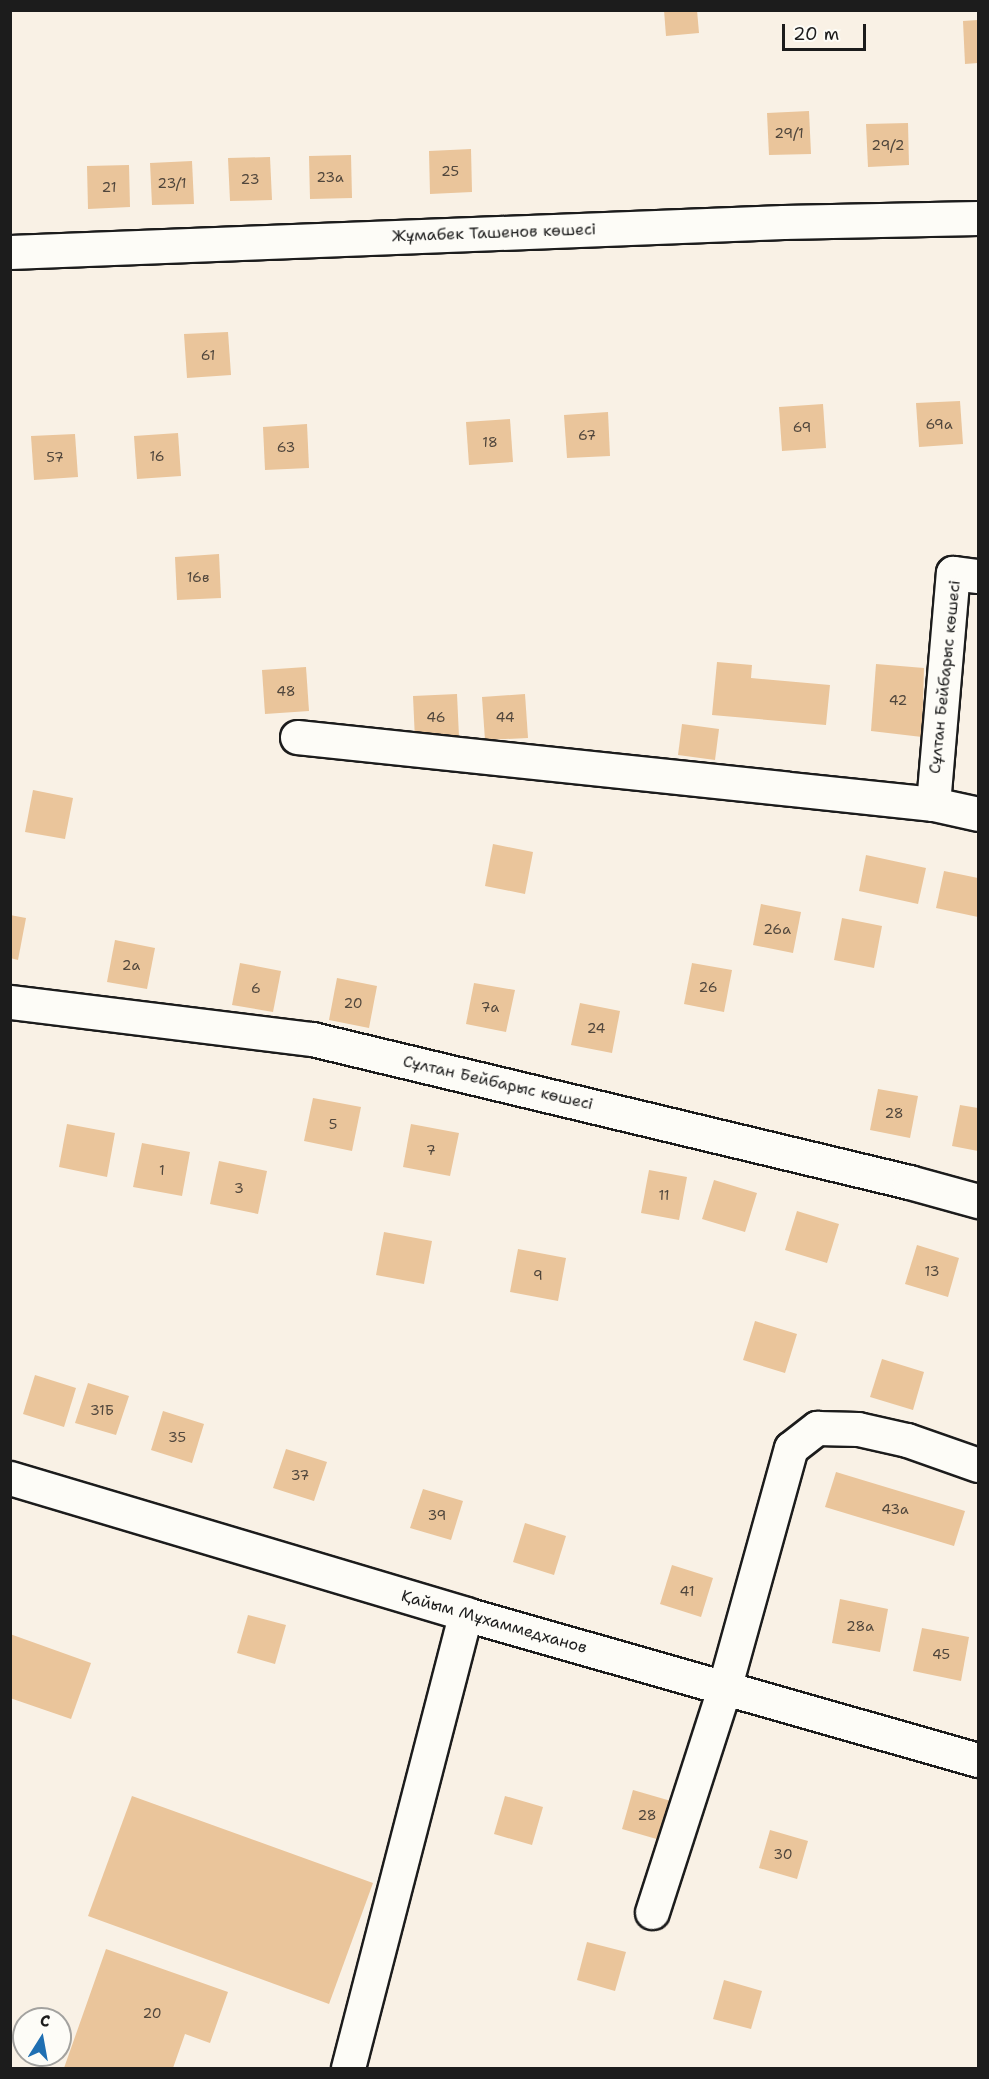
<!DOCTYPE html>
<html>
<head>
<meta charset="utf-8">
<style>
  body { margin:0 }
  #map { position:relative; width:989px; height:2079px; overflow:hidden; background:#f9f1e5; font-family:"Shantell Sans",sans-serif }
  div>[style] { position:absolute }
  .building>* { inset:0; background:#eac59b }
  .roads { filter:drop-shadow(2px 0 #1c1c1c) drop-shadow(-2px 0 #1c1c1c) drop-shadow(0 2px #1c1c1c) drop-shadow(0 -2px #1c1c1c) }
  .minor>* { height:33px; margin:-16.5px; padding:0 16.5px; transform-origin:16.5px; border-radius:16.5px; background:#fdfcf7 }
  span { translate:-50% -50%; white-space:nowrap; text-align:center; line-height:1.15; -webkit-text-stroke:5px #fdfcf7; paint-order:stroke }
  .number-label { font-size:14px; color:#50463c }
  .number-label span { -webkit-text-stroke-width:0 }
  .street-label { font-size:16px; color:#1c1c1c }
  .frame { position:absolute; inset:0; border:12px solid #1c1c1c; pointer-events:none }
  .north { position:absolute; left:12px; top:2007px; width:60px; height:60px; box-sizing:border-box; background:#fdfcf7; border:2px solid #a3a29f; border-radius:50%; rotate:11deg; font-size:16px; font-weight:700; line-height:24px; text-align:center; color:#1c1c1c }
  .north::after { content:''; display:block; margin:auto; width:21px; height:27px; background:#1f6fb2; clip-path:polygon(50% 0,100% 100%,50% 72%,0 100%) }
  .scale { position:absolute; left:782px; top:24px; width:84px; height:27px; box-sizing:border-box; border:3px solid #1c1c1c; border-top:0; padding-left:8px; font-size:18px; line-height:21px; white-space:nowrap; color:#1c1c1c; -webkit-text-stroke:4px #fdfcf7; paint-order:stroke }
</style>
</head>
<body>
<div id="map">
  <div class="building">
    <div style="clip-path:polygon(664px 10px,697px 10px,699px 33px,666px 36px)"></div>
    <div style="clip-path:polygon(978px 20px,978px 63px,965px 64px,963px 21px)"></div>
    <div style="clip-path:polygon(809px 111px,811px 154px,769px 155px,767px 113px)"></div>
    <div style="clip-path:polygon(908px 123px,909px 165px,868px 167px,866px 124px)"></div>
    <div style="clip-path:polygon(471px 149px,472px 192px,430px 194px,429px 151px)"></div>
    <div style="clip-path:polygon(351px 155px,352px 198px,310px 199px,309px 156px)"></div>
    <div style="clip-path:polygon(270px 157px,272px 200px,230px 201px,228px 158px)"></div>
    <div style="clip-path:polygon(192px 161px,194px 204px,152px 205px,150px 163px)"></div>
    <div style="clip-path:polygon(129px 165px,130px 207px,88px 209px,87px 166px)"></div>
    <div style="clip-path:polygon(228px 332px,231px 375px,187px 378px,184px 334px)"></div>
    <div style="clip-path:polygon(960px 401px,963px 444px,919px 447px,916px 403px)"></div>
    <div style="clip-path:polygon(823px 404px,826px 448px,782px 451px,779px 407px)"></div>
    <div style="clip-path:polygon(608px 412px,610px 456px,567px 458px,564px 415px)"></div>
    <div style="clip-path:polygon(510px 419px,513px 462px,469px 465px,466px 422px)"></div>
    <div style="clip-path:polygon(307px 424px,309px 468px,265px 470px,263px 427px)"></div>
    <div style="clip-path:polygon(178px 433px,181px 476px,137px 479px,134px 436px)"></div>
    <div style="clip-path:polygon(75px 434px,78px 477px,34px 480px,31px 436px)"></div>
    <div style="clip-path:polygon(219px 554px,221px 598px,177px 600px,175px 557px)"></div>
    <div style="clip-path:polygon(717px 662px,752px 665px,751px 678px,830px 685px,826px 725px,712px 715px)"></div>
    <div style="clip-path:polygon(876px 664px,924px 668px,922px 737px,871px 731px)"></div>
    <div style="clip-path:polygon(306px 667px,309px 711px,265px 714px,262px 670px)"></div>
    <div style="clip-path:polygon(457px 694px,459px 737px,415px 740px,413px 696px)"></div>
    <div style="clip-path:polygon(525px 694px,528px 738px,485px 740px,482px 697px)"></div>
    <div style="clip-path:polygon(682px 724px,719px 729px,715px 760px,678px 755px)"></div>
    <div style="clip-path:polygon(33px 790px,73px 798px,65px 839px,25px 832px)"></div>
    <div style="clip-path:polygon(493px 844px,533px 852px,525px 894px,485px 886px)"></div>
    <div style="clip-path:polygon(866px 855px,926px 868px,918px 904px,859px 891px)"></div>
    <div style="clip-path:polygon(944px 871px,978px 878px,978px 917px,936px 908px)"></div>
    <div style="clip-path:polygon(761px 904px,801px 912px,793px 953px,753px 945px)"></div>
    <div style="clip-path:polygon(10px 915px,26px 918px,18px 960px,10px 958px)"></div>
    <div style="clip-path:polygon(842px 918px,882px 926px,874px 968px,834px 960px)"></div>
    <div style="clip-path:polygon(115px 940px,155px 948px,147px 989px,107px 982px)"></div>
    <div style="clip-path:polygon(240px 963px,281px 971px,273px 1012px,232px 1005px)"></div>
    <div style="clip-path:polygon(692px 963px,732px 970px,724px 1012px,684px 1004px)"></div>
    <div style="clip-path:polygon(337px 978px,377px 986px,369px 1028px,329px 1020px)"></div>
    <div style="clip-path:polygon(474px 983px,515px 990px,506px 1032px,466px 1024px)"></div>
    <div style="clip-path:polygon(580px 1003px,620px 1011px,612px 1053px,571px 1045px)"></div>
    <div style="clip-path:polygon(878px 1089px,918px 1096px,910px 1138px,870px 1130px)"></div>
    <div style="clip-path:polygon(313px 1098px,361px 1107px,352px 1151px,304px 1141px)"></div>
    <div style="clip-path:polygon(960px 1105px,978px 1108px,978px 1151px,952px 1146px)"></div>
    <div style="clip-path:polygon(67px 1124px,115px 1133px,107px 1177px,59px 1167px)"></div>
    <div style="clip-path:polygon(411px 1124px,459px 1133px,450px 1176px,403px 1167px)"></div>
    <div style="clip-path:polygon(142px 1143px,190px 1152px,182px 1196px,133px 1187px)"></div>
    <div style="clip-path:polygon(219px 1161px,267px 1171px,258px 1214px,210px 1204px)"></div>
    <div style="clip-path:polygon(649px 1170px,687px 1177px,679px 1220px,641px 1213px)"></div>
    <div style="clip-path:polygon(714px 1180px,757px 1193px,745px 1232px,702px 1219px)"></div>
    <div style="clip-path:polygon(797px 1211px,839px 1224px,827px 1263px,785px 1250px)"></div>
    <div style="clip-path:polygon(384px 1232px,432px 1241px,424px 1284px,376px 1275px)"></div>
    <div style="clip-path:polygon(917px 1245px,959px 1258px,948px 1297px,905px 1284px)"></div>
    <div style="clip-path:polygon(518px 1249px,566px 1258px,558px 1301px,510px 1292px)"></div>
    <div style="clip-path:polygon(755px 1321px,797px 1334px,785px 1373px,743px 1360px)"></div>
    <div style="clip-path:polygon(882px 1359px,924px 1372px,913px 1410px,870px 1397px)"></div>
    <div style="clip-path:polygon(35px 1375px,76px 1388px,64px 1427px,23px 1414px)"></div>
    <div style="clip-path:polygon(88px 1383px,129px 1396px,116px 1435px,75px 1423px)"></div>
    <div style="clip-path:polygon(163px 1411px,204px 1424px,192px 1463px,151px 1450px)"></div>
    <div style="clip-path:polygon(286px 1449px,327px 1462px,314px 1501px,273px 1488px)"></div>
    <div style="clip-path:polygon(836px 1472px,965px 1511px,954px 1546px,825px 1507px)"></div>
    <div style="clip-path:polygon(423px 1489px,463px 1501px,451px 1540px,410px 1528px)"></div>
    <div style="clip-path:polygon(525px 1523px,566px 1536px,554px 1575px,513px 1562px)"></div>
    <div style="clip-path:polygon(672px 1565px,713px 1578px,701px 1617px,660px 1604px)"></div>
    <div style="clip-path:polygon(840px 1599px,888px 1609px,880px 1652px,832px 1643px)"></div>
    <div style="clip-path:polygon(248px 1615px,286px 1625px,275px 1664px,237px 1653px)"></div>
    <div style="clip-path:polygon(922px 1628px,969px 1637px,961px 1681px,913px 1671px)"></div>
    <div style="clip-path:polygon(10px 1634px,91px 1663px,71px 1719px,10px 1698px)"></div>
    <div style="clip-path:polygon(633px 1790px,671px 1801px,660px 1840px,622px 1829px)"></div>
    <div style="clip-path:polygon(132px 1796px,373px 1883px,329px 2004px,88px 1916px)"></div>
    <div style="clip-path:polygon(505px 1796px,543px 1807px,532px 1845px,494px 1834px)"></div>
    <div style="clip-path:polygon(770px 1830px,808px 1841px,797px 1879px,759px 1868px)"></div>
    <div style="clip-path:polygon(587px 1942px,626px 1952px,615px 1991px,577px 1980px)"></div>
    <div style="clip-path:polygon(106px 1949px,228px 1992px,210px 2043px,185px 2034px,173px 2068px,64px 2068px)"></div>
    <div style="clip-path:polygon(724px 1980px,762px 1991px,751px 2029px,713px 2019px)"></div>
  </div>
  <div class="roads">
    <div class="minor">
      <div style="left:10px;top:252px;width:774px;rotate:-2.22deg"></div>
      <div style="left:783px;top:222px;width:195px;rotate:-1.2deg"></div>
      <div style="left:297px;top:737px;width:640px;rotate:6.01deg"></div>
      <div style="left:933px;top:804px;width:46px;rotate:12.5deg"></div>
      <div style="left:933px;top:804px;width:232px;rotate:-85.1deg"></div>
      <div style="left:953px;top:573px;width:25px;rotate:7deg"></div>
      <div style="left:10px;top:1002px;width:304px;rotate:7deg"></div>
      <div style="left:312px;top:1039px;width:614px;rotate:13.47deg"></div>
      <div style="left:909px;top:1182px;width:72px;rotate:15.4deg"></div>
      <div style="left:10px;top:1478px;width:475px;rotate:16.6deg"></div>
      <div style="left:465px;top:1614px;width:533px;rotate:15.89deg"></div>
      <div style="left:652px;top:1912px;width:234px;rotate:-72.1deg"></div>
      <div style="left:724px;top:1689px;width:250px;rotate:-74.5deg"></div>
      <div style="left:791px;top:1448px;width:33px;rotate:-38deg"></div>
      <div style="left:817px;top:1428px;width:41px;rotate:1.4deg"></div>
      <div style="left:858px;top:1429px;width:50px;rotate:12.7deg"></div>
      <div style="left:907px;top:1440px;width:75px;rotate:19.4deg"></div>
      <div style="left:348px;top:2068px;width:469px;rotate:-75.5deg"></div>
    </div>
  </div>
  <div class="number-label">
    <span style="left:789px;top:133px">29/1</span>
    <span style="left:888px;top:145px">29/2</span>
    <span style="left:450px;top:171px">25</span>
    <span style="left:330px;top:177px">23а</span>
    <span style="left:250px;top:179px">23</span>
    <span style="left:172px;top:183px">23/1</span>
    <span style="left:109px;top:187px">21</span>
    <span style="left:208px;top:355px">61</span>
    <span style="left:939px;top:424px">69а</span>
    <span style="left:802px;top:427px">69</span>
    <span style="left:587px;top:435px">67</span>
    <span style="left:490px;top:442px">18</span>
    <span style="left:286px;top:447px">63</span>
    <span style="left:157px;top:456px">16</span>
    <span style="left:55px;top:457px">57</span>
    <span style="left:198px;top:577px">16в</span>
    <span style="left:286px;top:691px">48</span>
    <span style="left:898px;top:700px">42</span>
    <span style="left:436px;top:717px">46</span>
    <span style="left:505px;top:717px">44</span>
    <span style="left:777px;top:929px">26а</span>
    <span style="left:131px;top:965px">2а</span>
    <span style="left:708px;top:987px">26</span>
    <span style="left:256px;top:988px">6</span>
    <span style="left:353px;top:1003px">20</span>
    <span style="left:490px;top:1007px">7а</span>
    <span style="left:596px;top:1028px">24</span>
    <span style="left:894px;top:1113px">28</span>
    <span style="left:333px;top:1124px">5</span>
    <span style="left:431px;top:1150px">7</span>
    <span style="left:162px;top:1170px">1</span>
    <span style="left:239px;top:1188px">3</span>
    <span style="left:664px;top:1195px">11</span>
    <span style="left:932px;top:1271px">13</span>
    <span style="left:538px;top:1275px">9</span>
    <span style="left:102px;top:1410px">31Б</span>
    <span style="left:177px;top:1437px">35</span>
    <span style="left:300px;top:1475px">37</span>
    <span style="left:895px;top:1509px">43а</span>
    <span style="left:437px;top:1515px">39</span>
    <span style="left:687px;top:1591px">41</span>
    <span style="left:860px;top:1626px">28а</span>
    <span style="left:941px;top:1654px">45</span>
    <span style="left:647px;top:1815px">28</span>
    <span style="left:783px;top:1854px">30</span>
    <span style="left:152px;top:2013px">20</span>
  </div>
  <div class="street-label">
    <span style="left:494px;top:233px;rotate:-2deg">Жұмабек Ташенов көшесі</span>
    <span style="left:945px;top:677px;rotate:-84deg">Сұлтан Бейбарыс көшесі</span>
    <span style="left:498px;top:1083px;rotate:13deg">Сұлтан Бейбарыс көшесі</span>
    <span style="left:494px;top:1622px;rotate:16deg">Қайым Мұхаммедханов</span>
  </div>
  <div class="frame"></div>
  <div class="north">С</div>
  <div class="scale">20 m</div>
</div>
</body>
</html>
